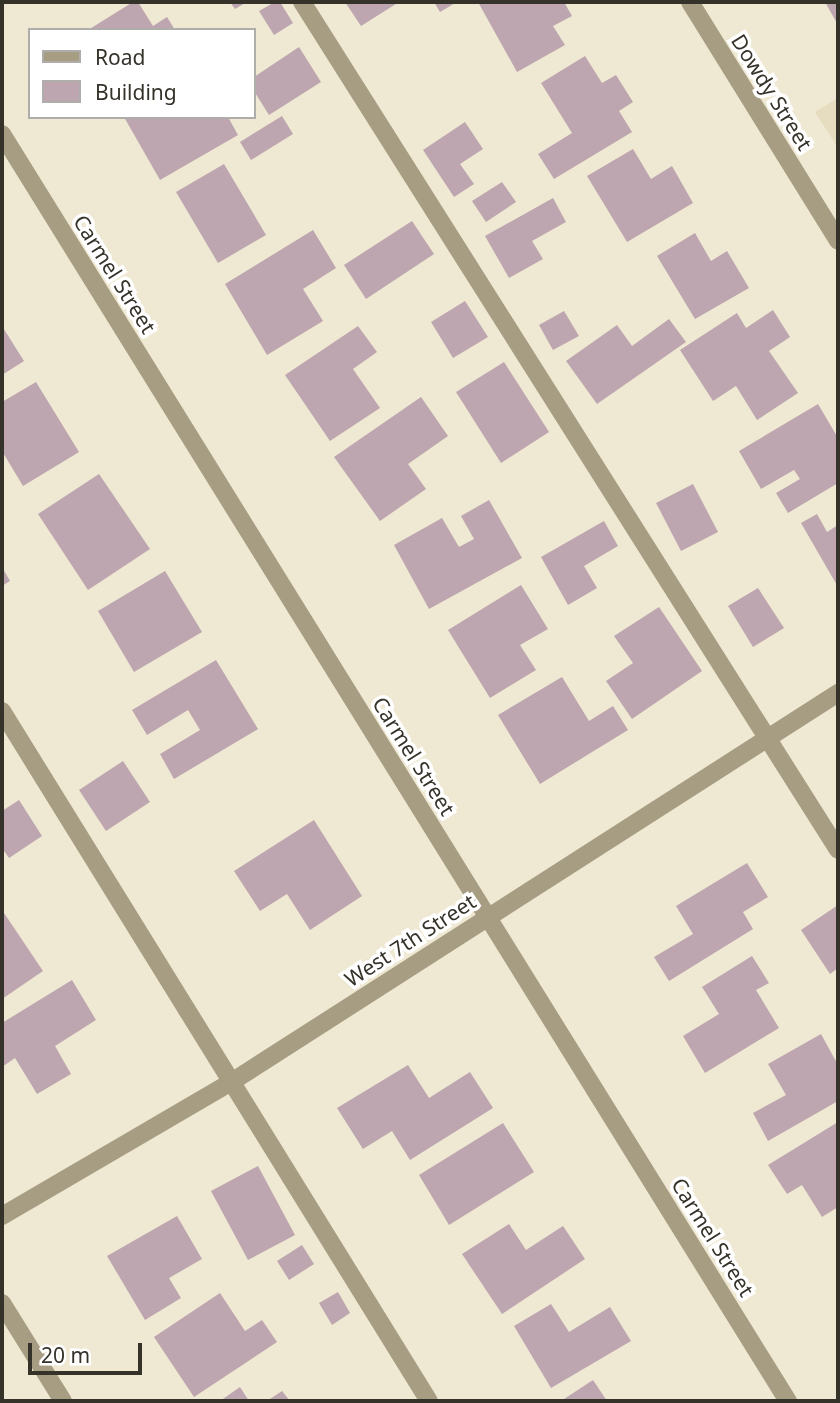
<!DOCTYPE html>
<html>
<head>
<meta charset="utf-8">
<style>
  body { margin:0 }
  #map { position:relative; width:840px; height:1403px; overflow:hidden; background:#efe8d2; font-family:"Noto Sans",sans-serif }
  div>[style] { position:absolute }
  .built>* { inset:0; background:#e6ddc0 }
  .building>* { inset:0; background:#bda6af }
  .minor>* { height:18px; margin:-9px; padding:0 9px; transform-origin:9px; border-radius:9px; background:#a69d83 }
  span { translate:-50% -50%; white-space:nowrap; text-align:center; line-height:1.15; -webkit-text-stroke:7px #fff; paint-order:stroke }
  .street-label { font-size:21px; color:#35322a }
  .frame { position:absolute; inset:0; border:4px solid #35322a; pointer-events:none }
  .legend { position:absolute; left:28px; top:28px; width:228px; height:91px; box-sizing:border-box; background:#fff; border:2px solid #aeadaa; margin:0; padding:9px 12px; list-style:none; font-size:21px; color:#35322a }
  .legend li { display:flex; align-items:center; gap:14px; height:35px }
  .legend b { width:35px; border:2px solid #aeadaa }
  .scale { position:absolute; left:28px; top:1343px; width:114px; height:32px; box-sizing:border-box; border:4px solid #35322a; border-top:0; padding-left:9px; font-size:21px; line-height:24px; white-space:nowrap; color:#35322a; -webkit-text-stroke:5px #fff; paint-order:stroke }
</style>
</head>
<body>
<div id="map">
  <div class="built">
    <div style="clip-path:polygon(838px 98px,838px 148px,815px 112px)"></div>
  </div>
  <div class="building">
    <div style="clip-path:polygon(133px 2px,138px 2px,153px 26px,167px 17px,175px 30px,88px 30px)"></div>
    <div style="clip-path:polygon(230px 2px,247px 2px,235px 9px)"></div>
    <div style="clip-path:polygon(275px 2px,280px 2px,293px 23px,274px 35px,259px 11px)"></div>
    <div style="clip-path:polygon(345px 2px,399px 2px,361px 26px)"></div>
    <div style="clip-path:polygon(434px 2px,457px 2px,440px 12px)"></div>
    <div style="clip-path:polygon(478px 2px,564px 2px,572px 16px,553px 26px,565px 45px,517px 72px)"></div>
    <div style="clip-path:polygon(825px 2px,838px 2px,838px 25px)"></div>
    <div style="clip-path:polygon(299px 47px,321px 82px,269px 115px,254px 91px,254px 77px)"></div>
    <div style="clip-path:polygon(585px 56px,602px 83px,616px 75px,633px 102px,619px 111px,632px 132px,554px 179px,538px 154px,572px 133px,541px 83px)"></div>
    <div style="clip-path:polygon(282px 116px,293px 134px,251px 160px,240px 142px)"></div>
    <div style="clip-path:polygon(124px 117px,228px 117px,238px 135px,160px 180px)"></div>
    <div style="clip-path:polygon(465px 122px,483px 149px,460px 164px,474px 184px,454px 197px,423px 150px)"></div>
    <div style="clip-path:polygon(633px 149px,651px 179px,672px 166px,693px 203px,627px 242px,587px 176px)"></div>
    <div style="clip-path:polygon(224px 164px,266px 235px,218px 263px,176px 192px)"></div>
    <div style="clip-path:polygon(502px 182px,516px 202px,486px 222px,472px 201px)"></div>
    <div style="clip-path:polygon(553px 198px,566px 222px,532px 241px,543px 259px,509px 278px,485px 236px)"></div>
    <div style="clip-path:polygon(412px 221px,434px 254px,366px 299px,344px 265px)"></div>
    <div style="clip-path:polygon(313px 230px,336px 268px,303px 289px,323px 321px,267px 355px,225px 284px)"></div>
    <div style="clip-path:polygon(695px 233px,711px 261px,727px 251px,749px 288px,695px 319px,657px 256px)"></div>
    <div style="clip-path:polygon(465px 301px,488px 337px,453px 358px,431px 322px)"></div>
    <div style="clip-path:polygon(773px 310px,790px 337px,769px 351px,798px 393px,757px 420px,736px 386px,713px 401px,680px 350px,737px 313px,746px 328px)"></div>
    <div style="clip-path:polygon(564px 311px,579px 336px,553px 350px,539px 325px)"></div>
    <div style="clip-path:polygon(669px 319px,686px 342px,597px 404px,566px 361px,617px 325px,632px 346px)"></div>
    <div style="clip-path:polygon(2px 326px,24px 361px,2px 375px)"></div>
    <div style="clip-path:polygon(358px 326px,377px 352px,353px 369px,380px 408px,330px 441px,285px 375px)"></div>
    <div style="clip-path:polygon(504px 362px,549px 432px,501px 463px,456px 392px)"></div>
    <div style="clip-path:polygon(36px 382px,79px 452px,23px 486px,2px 451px,2px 402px)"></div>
    <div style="clip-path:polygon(421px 397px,448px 436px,408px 464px,426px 489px,380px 521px,334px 457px)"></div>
    <div style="clip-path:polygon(818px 404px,838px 438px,838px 483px,788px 513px,776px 493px,800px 479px,794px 470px,761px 489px,739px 451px)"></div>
    <div style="clip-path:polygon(99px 474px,150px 549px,88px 590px,38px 514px)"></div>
    <div style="clip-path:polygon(693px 484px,718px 532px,681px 551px,656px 503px)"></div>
    <div style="clip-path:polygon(489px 500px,522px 558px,429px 609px,394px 545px,442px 518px,459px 547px,474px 539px,461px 516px)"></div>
    <div style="clip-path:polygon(817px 514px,827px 532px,838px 525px,838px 587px,801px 523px)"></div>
    <div style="clip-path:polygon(604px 521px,618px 546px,584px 566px,597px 588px,568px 605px,541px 557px)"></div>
    <div style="clip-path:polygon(2px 567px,10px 581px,2px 586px)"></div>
    <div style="clip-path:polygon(165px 571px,202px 632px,134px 672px,98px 611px)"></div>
    <div style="clip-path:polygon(521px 585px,548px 629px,520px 645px,536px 670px,490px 698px,448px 630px)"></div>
    <div style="clip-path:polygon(758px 588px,784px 628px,753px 647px,728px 606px)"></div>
    <div style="clip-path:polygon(659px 607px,702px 671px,632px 719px,606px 681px,633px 663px,614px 636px)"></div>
    <div style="clip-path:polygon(216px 660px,258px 729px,174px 779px,160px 754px,200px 730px,188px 710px,147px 735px,132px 710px)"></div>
    <div style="clip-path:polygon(562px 677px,589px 721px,613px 706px,628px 730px,540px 784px,498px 715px)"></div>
    <div style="clip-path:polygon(123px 761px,150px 802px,106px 831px,79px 790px)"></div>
    <div style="clip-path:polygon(19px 800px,42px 836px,9px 858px,2px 848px,2px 811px)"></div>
    <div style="clip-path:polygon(314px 820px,362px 896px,310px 930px,287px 894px,260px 911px,234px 871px)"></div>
    <div style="clip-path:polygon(747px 863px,768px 897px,743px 912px,753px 929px,669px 981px,654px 957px,693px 934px,676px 906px)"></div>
    <div style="clip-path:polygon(838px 905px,838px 968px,830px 974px,801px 930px)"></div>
    <div style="clip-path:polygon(2px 910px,43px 971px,2px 999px)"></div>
    <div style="clip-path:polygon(752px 956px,769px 983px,756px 990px,779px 1028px,705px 1073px,683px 1036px,719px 1014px,702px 987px)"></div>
    <div style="clip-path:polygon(72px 980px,96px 1020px,55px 1046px,71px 1074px,37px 1094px,15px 1058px,2px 1067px,2px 1023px)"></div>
    <div style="clip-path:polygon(821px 1034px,838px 1065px,838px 1101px,768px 1141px,753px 1113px,786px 1095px,768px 1064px)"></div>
    <div style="clip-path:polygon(408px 1065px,429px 1098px,470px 1072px,493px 1108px,410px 1160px,392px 1131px,363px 1149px,337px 1108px)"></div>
    <div style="clip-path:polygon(838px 1122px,838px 1207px,822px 1217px,802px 1185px,787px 1194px,768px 1165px)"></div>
    <div style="clip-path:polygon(503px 1123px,534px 1172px,449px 1225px,419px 1175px)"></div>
    <div style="clip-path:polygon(258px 1166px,295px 1235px,248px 1260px,211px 1191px)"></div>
    <div style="clip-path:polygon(177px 1216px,202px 1259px,169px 1278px,181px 1298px,145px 1320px,107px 1256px)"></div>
    <div style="clip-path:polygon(509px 1224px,526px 1250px,563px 1226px,585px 1259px,502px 1314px,462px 1254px)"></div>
    <div style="clip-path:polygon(302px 1245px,314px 1264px,289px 1280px,277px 1261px)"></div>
    <div style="clip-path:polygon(338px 1292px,350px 1313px,332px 1325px,319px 1303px)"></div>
    <div style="clip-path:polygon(220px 1293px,245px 1331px,262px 1320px,277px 1342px,194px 1397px,154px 1337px)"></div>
    <div style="clip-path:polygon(551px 1304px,569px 1332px,610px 1307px,631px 1341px,551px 1388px,514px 1326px)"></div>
    <div style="clip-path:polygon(593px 1380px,607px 1401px,561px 1401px)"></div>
    <div style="clip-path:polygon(240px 1387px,249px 1401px,220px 1401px)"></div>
    <div style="clip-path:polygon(282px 1391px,290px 1401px,267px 1401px)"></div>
  </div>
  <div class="minor">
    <div style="left:302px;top:2px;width:1003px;rotate:57.7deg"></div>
    <div style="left:690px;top:2px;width:281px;rotate:58.2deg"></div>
    <div style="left:2px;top:134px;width:1491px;rotate:58.19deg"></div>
    <div style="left:2px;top:711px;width:811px;rotate:58.25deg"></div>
    <div style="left:2px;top:1216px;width:268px;rotate:-30.3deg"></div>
    <div style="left:233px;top:1081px;width:719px;rotate:-32.67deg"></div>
    <div style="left:2px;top:1303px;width:115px;rotate:58.1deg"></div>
  </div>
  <div class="street-label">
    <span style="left:772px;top:92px;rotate:58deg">Dowdy Street</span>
    <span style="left:115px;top:274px;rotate:58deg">Carmel Street</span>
    <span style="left:414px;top:756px;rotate:58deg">Carmel Street</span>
    <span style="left:410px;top:940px;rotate:-33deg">West 7th Street</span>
    <span style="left:713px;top:1237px;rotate:58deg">Carmel Street</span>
  </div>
  <div class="frame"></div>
  <ul class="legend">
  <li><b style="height:9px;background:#a69d83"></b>Road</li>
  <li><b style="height:19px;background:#bda6af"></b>Building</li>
  </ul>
  <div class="scale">20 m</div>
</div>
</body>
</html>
